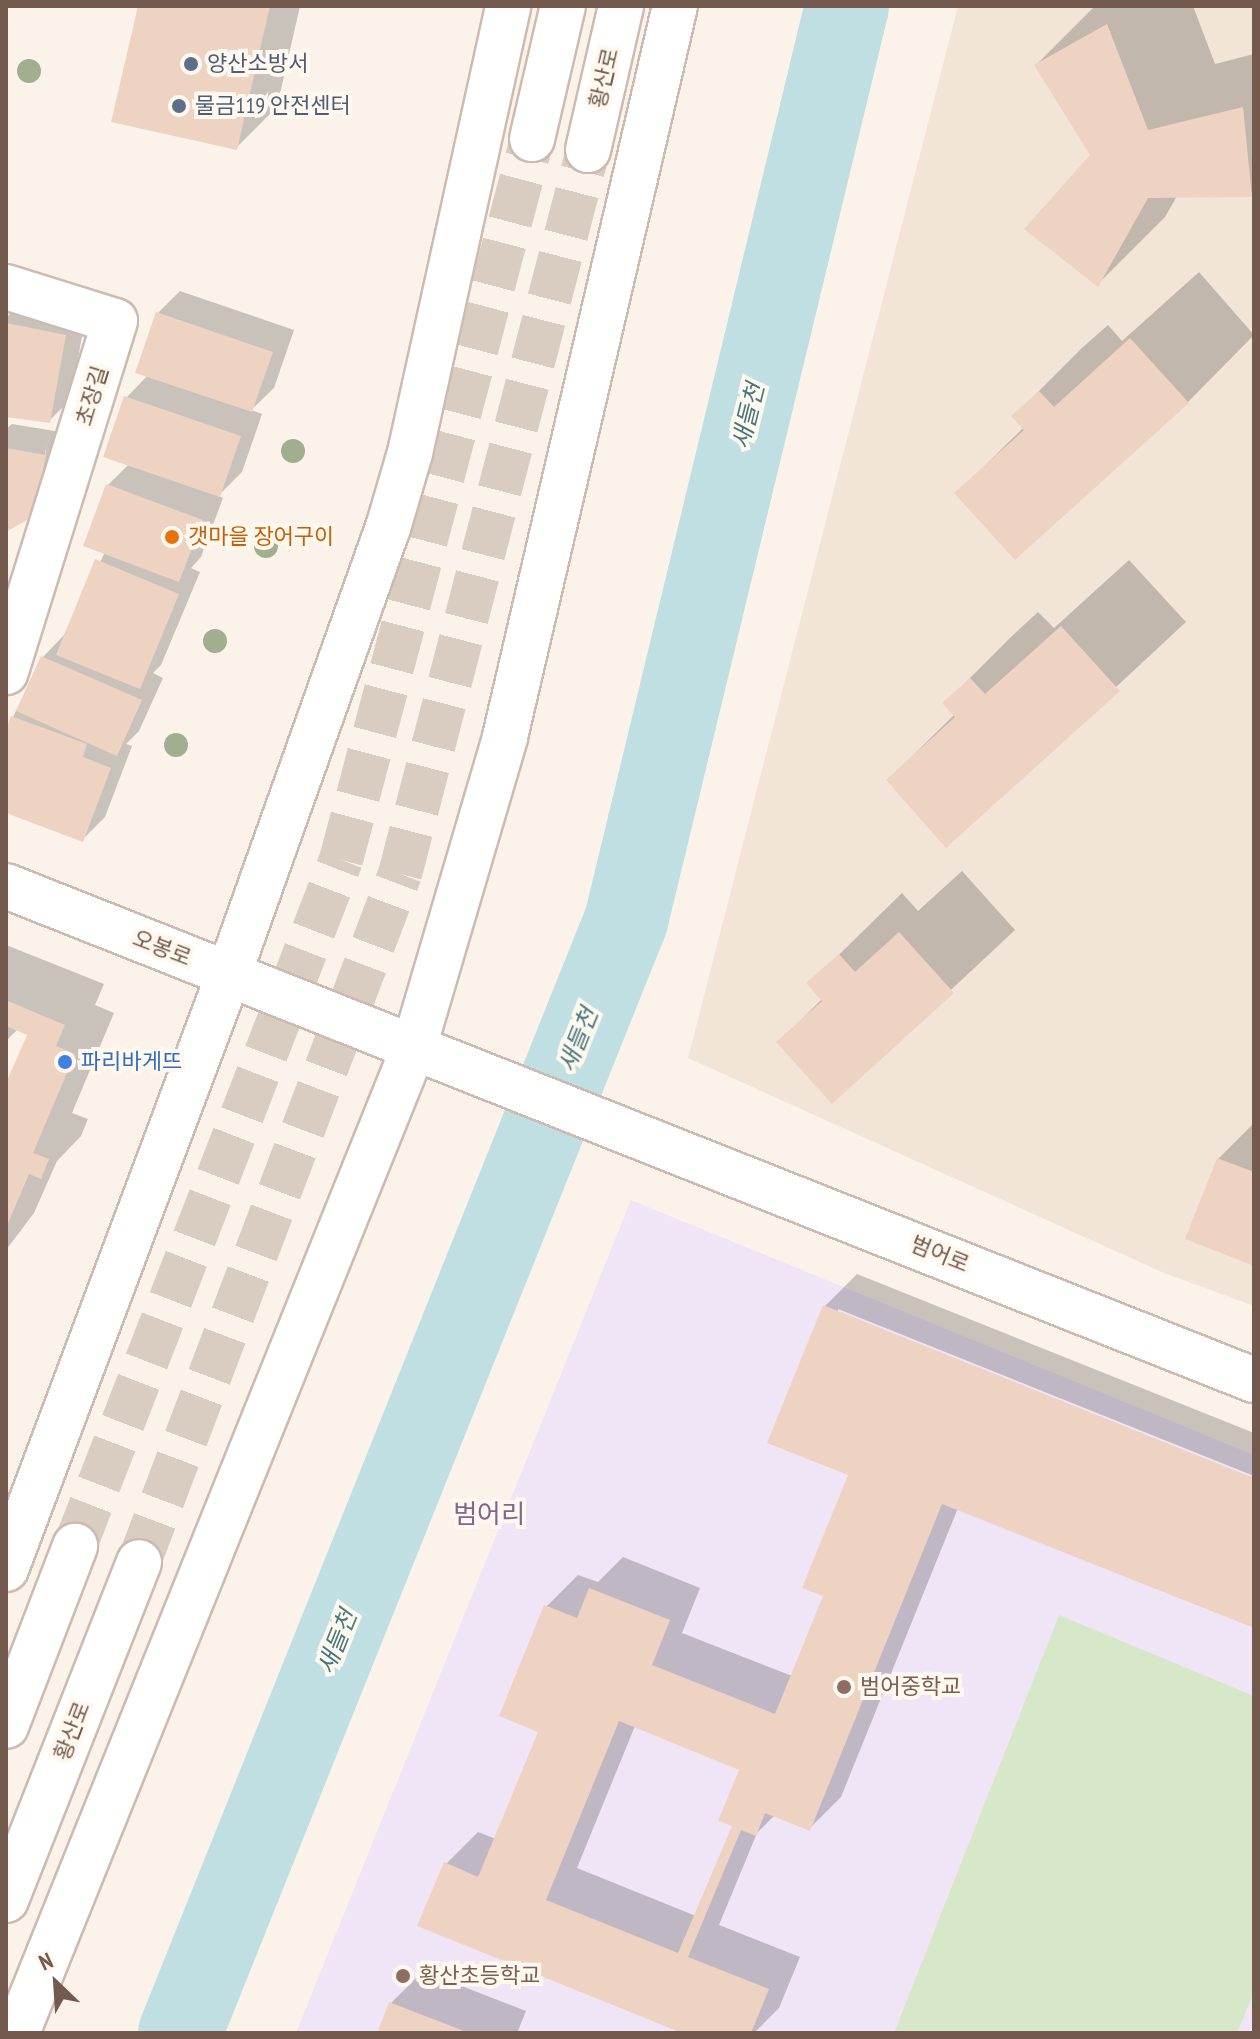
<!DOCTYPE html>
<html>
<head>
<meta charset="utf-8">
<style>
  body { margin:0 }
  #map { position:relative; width:1260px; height:2039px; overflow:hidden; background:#fbf3e9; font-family:"PT Sans Narrow","Noto Sans KR",sans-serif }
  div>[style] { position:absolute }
  .residential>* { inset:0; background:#f2e5d8 }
  .education>* { inset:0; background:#f0e5f7 }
  .green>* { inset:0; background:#d6e8c8 }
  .shadow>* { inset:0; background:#0003 }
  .river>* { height:84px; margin:-42px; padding:0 42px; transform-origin:42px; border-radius:42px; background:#bfdfe3 }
  .building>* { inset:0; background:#eed3c3 }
  .secondary-tunnel>* { height:44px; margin-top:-22px; transform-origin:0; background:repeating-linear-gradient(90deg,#d9cdc2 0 44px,transparent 0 66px) }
  .roads { filter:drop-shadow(2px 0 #ccbbb0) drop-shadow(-2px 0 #ccbbb0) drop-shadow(0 2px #ccbbb0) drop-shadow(0 -2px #ccbbb0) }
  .street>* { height:44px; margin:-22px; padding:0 22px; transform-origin:22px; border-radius:22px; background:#fff }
  .secondary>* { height:44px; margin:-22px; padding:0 22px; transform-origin:22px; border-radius:22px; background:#fff }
  .trees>* { width:24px; height:24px; margin:-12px; border-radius:50%; background:#a1af90 }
  .dots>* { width:22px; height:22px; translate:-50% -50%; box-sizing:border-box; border:4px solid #fef8ef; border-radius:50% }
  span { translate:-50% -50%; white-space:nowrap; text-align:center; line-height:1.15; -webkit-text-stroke:8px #fef8ef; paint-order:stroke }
  .service-label { font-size:22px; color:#4e5e75 }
  .left { translate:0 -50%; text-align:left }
  .street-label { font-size:22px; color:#745a4e }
  .food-label { font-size:22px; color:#c56008 }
  .shop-label { font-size:22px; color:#366cbe }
  .education-label { font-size:22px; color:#785e54 }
  .water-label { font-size:24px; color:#47777e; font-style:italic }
  .quarter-label { font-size:26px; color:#80668f }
  .frame { position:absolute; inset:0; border:8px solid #745a4e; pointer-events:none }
  .north { position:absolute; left:16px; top:1943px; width:80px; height:80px; -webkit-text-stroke:6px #fef8ef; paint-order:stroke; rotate:335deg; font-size:22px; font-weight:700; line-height:32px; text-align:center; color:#745a4e }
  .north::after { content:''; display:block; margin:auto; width:28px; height:36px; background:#745a4e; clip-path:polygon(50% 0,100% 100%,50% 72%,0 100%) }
</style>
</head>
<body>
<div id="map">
  <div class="residential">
    <div style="clip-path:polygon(958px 6px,1254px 6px,1254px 1306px,1164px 1273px,688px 1058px)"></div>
  </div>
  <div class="education">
    <div style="clip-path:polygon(631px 1200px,1254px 1455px,1254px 2023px,1250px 2033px,296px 2033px)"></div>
  </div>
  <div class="green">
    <div style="clip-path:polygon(1059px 1615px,1254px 1696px,1254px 1992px,1237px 2033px,894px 2033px)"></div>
  </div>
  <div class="shadow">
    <div style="clip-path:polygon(140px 6px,300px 6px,277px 107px,236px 148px)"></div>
    <div style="clip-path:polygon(1095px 6px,1193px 6px,1215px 64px,1254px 54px,1254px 192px,1177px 196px,1165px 217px,1098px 284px,1092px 156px,1036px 65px)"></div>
    <div style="clip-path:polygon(1199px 272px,1254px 335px,1188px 402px,957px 493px,1024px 427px,1014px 416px,1082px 348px,1108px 325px,1122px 341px)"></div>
    <div style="clip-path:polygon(180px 291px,294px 330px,274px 388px,251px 410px,262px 414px,242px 472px,218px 496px,223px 498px,201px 557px,191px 568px,200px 572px,161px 665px,153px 673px,163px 678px,139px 731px,126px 744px,132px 746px,105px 817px,83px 839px,6px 811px,6px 755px,13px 717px,43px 657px,64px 635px,105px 552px,108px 485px,129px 464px,126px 398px,148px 375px,158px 313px)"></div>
    <div style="clip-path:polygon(6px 297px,7px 317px,22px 301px,86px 313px,71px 399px,49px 421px,6px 415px)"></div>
    <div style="clip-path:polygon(evenodd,12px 424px,67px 433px,53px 493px,31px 516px,6px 530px,6px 429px,12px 424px,47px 445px,36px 508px,32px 508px,47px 445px)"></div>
    <div style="clip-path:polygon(1129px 560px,1186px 622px,946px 845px,888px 780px,955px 714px,945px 703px,1012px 636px,1038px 612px,1054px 628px)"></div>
    <div style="clip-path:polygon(962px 871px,1015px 930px,832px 1101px,779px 1042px,822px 999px,809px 984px,902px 893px,918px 911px)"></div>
    <div style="clip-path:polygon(6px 945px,104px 984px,95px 1005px,114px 1013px,72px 1113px,88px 1119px,81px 1136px,57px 1161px,34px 1213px,6px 1250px,6px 1089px,29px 1034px,18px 1029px,6px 1041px)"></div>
    <div style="clip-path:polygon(1254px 1123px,1254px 1264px,1218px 1159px)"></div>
    <div style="clip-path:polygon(evenodd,857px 1274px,1254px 1433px,1254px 1476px,838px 1309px,838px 1313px,1254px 1480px,1254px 1626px,958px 1508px,841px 1797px,809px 1829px,775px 1815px,757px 1833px,719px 1925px,800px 1957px,779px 2008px,754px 2033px,687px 2033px,446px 1864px,478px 1832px,496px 1839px,541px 1731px,546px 1607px,578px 1575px,598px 1582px,623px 1557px,700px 1588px,682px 1633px,792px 1676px,826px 1595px,850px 1474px,825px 1306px,857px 1274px,635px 1726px,741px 1769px,735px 1825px,696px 1916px,577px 1868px,635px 1726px)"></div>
    <div style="clip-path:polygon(423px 1971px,526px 2011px,517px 2033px,379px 2033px,391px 2003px)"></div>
  </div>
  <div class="river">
    <div style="left:180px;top:2033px;width:1198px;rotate:-68.15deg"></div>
    <div style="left:626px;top:921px;width:941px;rotate:-76.42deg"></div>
  </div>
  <div class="building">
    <div style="clip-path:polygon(138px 6px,270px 6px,237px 150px,111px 122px)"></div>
    <div style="clip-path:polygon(1107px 24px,1148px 130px,1243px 107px,1252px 197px,1148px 198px,1098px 287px,1024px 229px,1090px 155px,1034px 65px)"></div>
    <div style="clip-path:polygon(156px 312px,273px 352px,252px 412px,135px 373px)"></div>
    <div style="clip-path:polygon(6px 323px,66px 335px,50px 423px,6px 417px)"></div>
    <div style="clip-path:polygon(1130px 338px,1189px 403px,1015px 560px,954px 493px,1024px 430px,1011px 416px,1039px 391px,1054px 407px)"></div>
    <div style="clip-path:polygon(124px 396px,241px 436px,220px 497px,103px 457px)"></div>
    <div style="clip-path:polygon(6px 448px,46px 455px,32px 517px,6px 532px)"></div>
    <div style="clip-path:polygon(106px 484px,203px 520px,179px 582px,83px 546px)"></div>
    <div style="clip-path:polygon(95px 559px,179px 594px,140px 689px,56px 655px)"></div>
    <div style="clip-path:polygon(1061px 626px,1120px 691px,946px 848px,886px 780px,955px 717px,942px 703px,970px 678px,985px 694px)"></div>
    <div style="clip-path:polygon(41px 656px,142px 700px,117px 756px,16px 711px)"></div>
    <div style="clip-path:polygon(11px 716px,87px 744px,83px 757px,111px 768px,83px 842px,6px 813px,6px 730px)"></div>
    <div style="clip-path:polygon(899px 932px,954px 993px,832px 1104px,776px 1042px,822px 1001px,806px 983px,839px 954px,855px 972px)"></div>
    <div style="clip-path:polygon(8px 1001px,65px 1025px,56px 1046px,75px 1054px,33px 1153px,49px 1159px,41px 1179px,29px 1174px,6px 1228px,6px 1083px,27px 1035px,6px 1026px)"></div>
    <div style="clip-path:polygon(1217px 1158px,1254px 1172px,1254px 1266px,1185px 1239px)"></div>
    <div style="clip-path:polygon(evenodd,823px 1305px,1254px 1478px,1254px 1628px,942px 1504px,810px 1831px,765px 1813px,756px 1836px,741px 1830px,688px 1957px,769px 1989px,751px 2033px,682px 2033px,417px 1926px,444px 1862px,478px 1877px,538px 1732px,499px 1716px,544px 1605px,577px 1618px,589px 1588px,670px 1620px,652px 1665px,775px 1714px,823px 1596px,802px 1588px,848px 1475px,767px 1443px,823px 1305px,619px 1721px,739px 1770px,718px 1821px,732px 1826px,678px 1953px,546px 1900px,619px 1721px)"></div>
    <div style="clip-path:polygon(389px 2002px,469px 2033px,377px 2033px)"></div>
  </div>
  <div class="secondary-tunnel">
    <div style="left:75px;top:1546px;width:736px;rotate:-68.81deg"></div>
    <div style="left:341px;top:860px;width:746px;rotate:-75.16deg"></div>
    <div style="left:139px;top:1562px;width:736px;rotate:-69.23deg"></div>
    <div style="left:400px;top:874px;width:748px;rotate:-75.44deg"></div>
  </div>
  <div class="roads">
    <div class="street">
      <div style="left:6px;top:287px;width:114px;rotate:17.3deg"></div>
      <div style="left:115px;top:321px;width:368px;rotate:107.3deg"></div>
      <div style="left:6px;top:886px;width:1342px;rotate:21.6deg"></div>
    </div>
    <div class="secondary">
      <div style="left:532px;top:139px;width:137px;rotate:-76.9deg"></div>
      <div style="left:588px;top:150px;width:148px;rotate:-77.1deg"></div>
      <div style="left:6px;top:1569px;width:635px;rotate:-69.45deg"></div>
      <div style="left:229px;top:974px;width:473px;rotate:-70.4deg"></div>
      <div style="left:388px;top:528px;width:78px;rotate:-73.7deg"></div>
      <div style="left:410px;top:453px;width:458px;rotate:-77.6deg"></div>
      <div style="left:6px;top:1726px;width:193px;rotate:-69deg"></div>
      <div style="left:6px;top:1900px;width:363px;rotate:-68.5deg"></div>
      <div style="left:17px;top:2033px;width:1063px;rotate:-68.07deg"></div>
      <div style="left:414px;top:1047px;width:323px;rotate:-73.6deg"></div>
      <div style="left:505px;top:737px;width:751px;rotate:-76.91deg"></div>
    </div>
  </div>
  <div class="trees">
    <div style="left:29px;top:71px"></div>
    <div style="left:293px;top:451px"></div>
    <div style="left:266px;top:546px"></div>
    <div style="left:215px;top:641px"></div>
    <div style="left:176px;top:745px"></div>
  </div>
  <div class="dots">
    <div style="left:191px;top:64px;background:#5c6f8a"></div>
    <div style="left:179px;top:106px;background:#5c6f8a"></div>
    <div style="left:172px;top:537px;background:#e8710a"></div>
    <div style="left:65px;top:1062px;background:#3f7fe0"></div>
    <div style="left:844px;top:1687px;background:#8d6e63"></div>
    <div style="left:403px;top:1976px;background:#8d6e63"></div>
  </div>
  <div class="service-label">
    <span class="left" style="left:207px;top:64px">양산소방서</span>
    <span class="left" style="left:195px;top:106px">물금119 안전센터</span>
  </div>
  <div class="street-label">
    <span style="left:604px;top:78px;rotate:-77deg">황산로</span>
    <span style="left:92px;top:396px;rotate:-73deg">초장길</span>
    <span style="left:162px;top:948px;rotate:21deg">오봉로</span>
    <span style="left:940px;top:1254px;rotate:22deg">범어로</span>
    <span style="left:72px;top:1731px;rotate:-69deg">황산로</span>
  </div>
  <div class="food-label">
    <span class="left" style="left:188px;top:537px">갯마을 장어구이</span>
  </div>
  <div class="shop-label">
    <span class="left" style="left:81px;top:1062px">파리바게뜨</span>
  </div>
  <div class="education-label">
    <span class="left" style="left:860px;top:1687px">범어중학교</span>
    <span class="left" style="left:419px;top:1976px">황산초등학교</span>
  </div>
  <div class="water-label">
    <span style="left:748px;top:416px;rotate:-76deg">새들천</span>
    <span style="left:578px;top:1040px;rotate:-68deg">새들천</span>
    <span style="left:337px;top:1642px;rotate:-68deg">새들천</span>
  </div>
  <div class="quarter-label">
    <span style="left:489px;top:1514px">범어리</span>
  </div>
  <div class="frame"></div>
  <div class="north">N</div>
</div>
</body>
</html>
